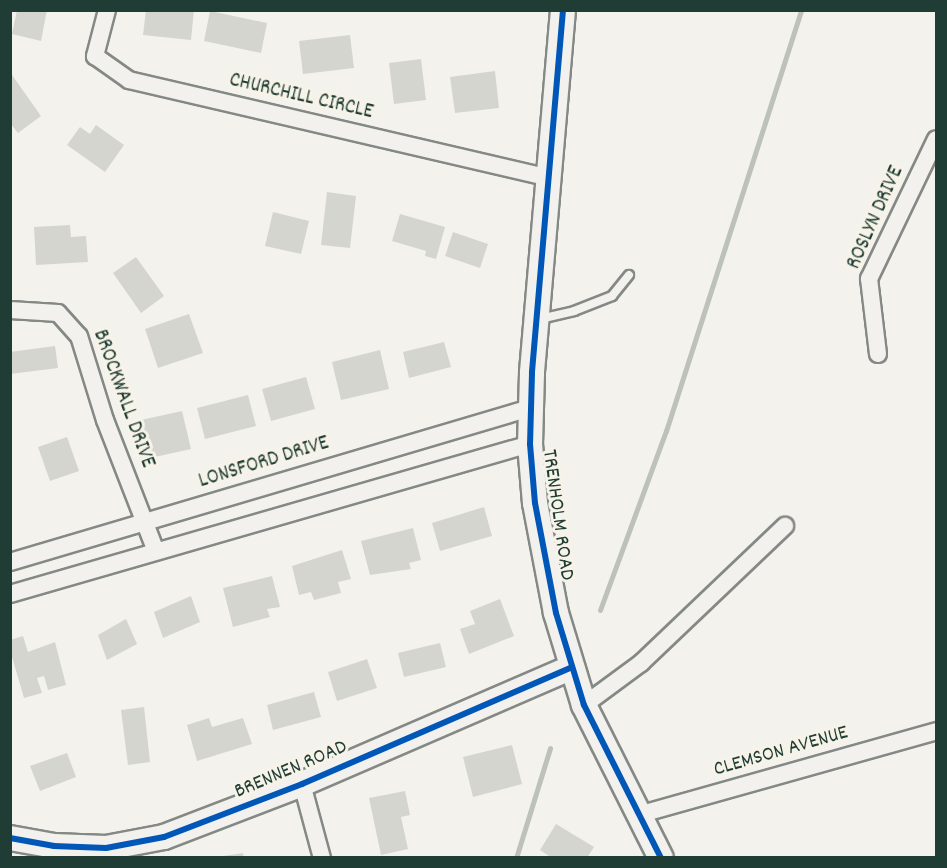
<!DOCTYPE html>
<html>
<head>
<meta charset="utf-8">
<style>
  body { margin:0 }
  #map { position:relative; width:947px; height:868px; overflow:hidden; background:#f4f2ec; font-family:Dekko,sans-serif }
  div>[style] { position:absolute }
  .stream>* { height:5px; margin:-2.5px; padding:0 2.5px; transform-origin:2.5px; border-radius:2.5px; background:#bcc2b9 }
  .building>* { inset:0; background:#d5d5d0 }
  .roads { filter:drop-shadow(2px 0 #848985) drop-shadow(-2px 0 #848985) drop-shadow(0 2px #848985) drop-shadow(0 -2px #848985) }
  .lane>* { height:8px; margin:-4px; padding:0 4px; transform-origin:4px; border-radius:4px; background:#f2f1ed }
  .street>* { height:16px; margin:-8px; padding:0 8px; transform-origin:8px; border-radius:8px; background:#f2f1ed }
  .secondary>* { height:24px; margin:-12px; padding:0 12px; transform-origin:12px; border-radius:12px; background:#f2f1ed }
  .cycleway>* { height:6px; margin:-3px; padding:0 3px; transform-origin:3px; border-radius:3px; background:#0057b8 }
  span { translate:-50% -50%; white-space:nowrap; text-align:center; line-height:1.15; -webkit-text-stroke:6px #f7f3e8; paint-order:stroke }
  .street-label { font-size:21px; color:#1f3d34 }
  .frame { position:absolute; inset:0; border:12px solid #1f3d34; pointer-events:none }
</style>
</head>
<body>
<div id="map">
  <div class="stream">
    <div style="left:600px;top:610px;width:191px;rotate:-69.8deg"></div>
    <div style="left:666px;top:431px;width:442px;rotate:-72.2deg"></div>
    <div style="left:516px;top:858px;width:115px;rotate:-72.8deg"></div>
  </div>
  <div class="building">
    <div style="clip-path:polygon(17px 10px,47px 10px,41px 41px,12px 34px)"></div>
    <div style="clip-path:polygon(146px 10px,194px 10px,191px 40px,143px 35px)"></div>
    <div style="clip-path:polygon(210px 11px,267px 23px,261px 53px,204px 41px)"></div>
    <div style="clip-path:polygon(350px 35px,354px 68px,303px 74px,299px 41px)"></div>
    <div style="clip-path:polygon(421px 59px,426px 100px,394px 104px,389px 63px)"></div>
    <div style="clip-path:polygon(495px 71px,499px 108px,455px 113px,450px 77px)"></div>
    <div style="clip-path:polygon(12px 75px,41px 116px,18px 133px,10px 123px)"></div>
    <div style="clip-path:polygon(96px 125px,124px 145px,105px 172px,67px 145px,80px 127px,90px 134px)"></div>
    <div style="clip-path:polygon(327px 192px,356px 196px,350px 248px,321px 245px)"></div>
    <div style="clip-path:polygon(273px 212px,309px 221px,301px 254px,265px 246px)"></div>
    <div style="clip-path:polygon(400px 214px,445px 227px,436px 259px,425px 256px,426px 251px,392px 241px)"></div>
    <div style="clip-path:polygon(70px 225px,71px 237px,86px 236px,88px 262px,36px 265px,34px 227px)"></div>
    <div style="clip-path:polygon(453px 232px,488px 244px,480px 268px,445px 256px)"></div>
    <div style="clip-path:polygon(136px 257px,164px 296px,141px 313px,113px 273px)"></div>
    <div style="clip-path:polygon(189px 314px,203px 353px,158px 368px,145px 329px)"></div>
    <div style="clip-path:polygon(444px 342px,451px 367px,409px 378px,403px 352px)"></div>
    <div style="clip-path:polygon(55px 346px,58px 368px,10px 374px,10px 352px)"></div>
    <div style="clip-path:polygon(380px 350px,389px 389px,341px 400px,332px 362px)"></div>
    <div style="clip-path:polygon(306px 377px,315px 409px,271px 421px,262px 389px)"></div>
    <div style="clip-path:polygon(248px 395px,256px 426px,205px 439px,197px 408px)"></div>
    <div style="clip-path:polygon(182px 411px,191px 449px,141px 460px,132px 422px)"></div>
    <div style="clip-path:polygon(67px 437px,79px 471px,50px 481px,38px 447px)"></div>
    <div style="clip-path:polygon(484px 507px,492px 536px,440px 551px,432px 523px)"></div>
    <div style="clip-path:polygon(413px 528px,421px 560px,409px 563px,411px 569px,370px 575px,361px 541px)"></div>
    <div style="clip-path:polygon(342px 550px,351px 579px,338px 582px,341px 593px,314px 600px,311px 592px,299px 595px,292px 566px)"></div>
    <div style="clip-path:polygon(272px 576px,280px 607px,267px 609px,270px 617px,233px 627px,223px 588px)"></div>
    <div style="clip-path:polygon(191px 596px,200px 622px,163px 638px,154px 612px)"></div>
    <div style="clip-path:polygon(500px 599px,514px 636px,469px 654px,460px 629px,475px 624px,470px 611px)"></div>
    <div style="clip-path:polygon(126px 619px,137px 644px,107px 660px,98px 635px)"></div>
    <div style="clip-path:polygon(23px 636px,28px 652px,55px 642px,66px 685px,48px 690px,44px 676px,37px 678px,42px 693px,24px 698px,10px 650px,10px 640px)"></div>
    <div style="clip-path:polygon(440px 643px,446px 667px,404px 677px,398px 653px)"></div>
    <div style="clip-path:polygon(367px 659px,377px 688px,337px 701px,328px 672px)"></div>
    <div style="clip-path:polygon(314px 692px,321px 717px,273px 730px,267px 705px)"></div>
    <div style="clip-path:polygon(144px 707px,150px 762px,128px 765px,121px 710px)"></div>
    <div style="clip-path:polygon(209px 718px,212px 727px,243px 718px,252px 744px,197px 761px,187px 725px)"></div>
    <div style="clip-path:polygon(512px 745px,522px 784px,473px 797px,463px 757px)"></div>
    <div style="clip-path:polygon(67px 753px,76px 777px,40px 791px,30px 766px)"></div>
    <div style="clip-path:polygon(405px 791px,410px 815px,401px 817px,408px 849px,381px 855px,369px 798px)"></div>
    <div style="clip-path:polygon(556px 824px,594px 847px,587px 858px,552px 858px,540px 850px)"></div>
    <div style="clip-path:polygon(243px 853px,244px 858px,224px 858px,223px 856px)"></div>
  </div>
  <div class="roads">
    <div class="lane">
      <div style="left:540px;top:319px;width:35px;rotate:-13deg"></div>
      <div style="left:574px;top:311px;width:41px;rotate:-21.5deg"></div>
      <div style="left:612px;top:296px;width:27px;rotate:-51deg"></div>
    </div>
    <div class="street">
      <div style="left:107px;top:10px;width:48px;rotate:104.6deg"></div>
      <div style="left:95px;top:56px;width:42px;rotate:35.2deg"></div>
      <div style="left:129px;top:80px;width:432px;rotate:13.1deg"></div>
      <div style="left:10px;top:310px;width:48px;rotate:3.6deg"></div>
      <div style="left:58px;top:313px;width:31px;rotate:48deg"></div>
      <div style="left:79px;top:336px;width:88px;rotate:72.8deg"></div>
      <div style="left:105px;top:420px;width:138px;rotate:68.8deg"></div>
      <div style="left:878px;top:354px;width:76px;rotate:-96.8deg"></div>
      <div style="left:869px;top:279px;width:155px;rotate:-64.4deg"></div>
      <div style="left:10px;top:562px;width:542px;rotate:-16.5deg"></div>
      <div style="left:10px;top:594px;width:541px;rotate:-16.09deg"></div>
      <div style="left:584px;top:705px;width:71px;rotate:-36.4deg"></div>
      <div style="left:641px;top:663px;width:199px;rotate:-43.6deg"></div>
      <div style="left:302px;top:784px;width:77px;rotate:74.9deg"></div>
      <div style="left:638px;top:815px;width:310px;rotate:-15.7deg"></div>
    </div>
    <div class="secondary">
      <div style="left:563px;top:10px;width:364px;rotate:94.9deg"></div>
      <div style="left:532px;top:373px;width:71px;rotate:91.6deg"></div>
      <div style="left:530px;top:444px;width:59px;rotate:85.2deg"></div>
      <div style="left:535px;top:503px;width:112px;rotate:79.2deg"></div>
      <div style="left:556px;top:613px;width:96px;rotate:73.1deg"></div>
      <div style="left:584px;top:705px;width:171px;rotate:63.3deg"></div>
      <div style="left:10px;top:838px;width:45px;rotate:10.3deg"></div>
      <div style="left:54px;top:846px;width:52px;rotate:2.2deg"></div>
      <div style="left:106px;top:848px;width:59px;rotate:-10.7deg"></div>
      <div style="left:164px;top:837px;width:148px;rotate:-21deg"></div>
      <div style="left:302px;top:784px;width:294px;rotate:-23.4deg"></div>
    </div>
  </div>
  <div class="cycleway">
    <div style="left:563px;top:10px;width:364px;rotate:94.9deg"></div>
    <div style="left:532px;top:373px;width:71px;rotate:91.6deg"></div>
    <div style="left:530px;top:444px;width:59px;rotate:85.2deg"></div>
    <div style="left:535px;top:503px;width:112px;rotate:79.2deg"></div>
    <div style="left:556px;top:613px;width:96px;rotate:73.1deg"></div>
    <div style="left:584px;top:705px;width:171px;rotate:63.3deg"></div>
    <div style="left:10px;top:838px;width:45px;rotate:10.3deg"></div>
    <div style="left:54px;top:846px;width:52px;rotate:2.2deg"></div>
    <div style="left:106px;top:848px;width:59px;rotate:-10.7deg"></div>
    <div style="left:164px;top:837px;width:148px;rotate:-21deg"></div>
    <div style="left:302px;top:784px;width:294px;rotate:-23.4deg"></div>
  </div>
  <div class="street-label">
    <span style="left:301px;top:97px;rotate:13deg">CHURCHILL CIRCLE</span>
    <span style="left:876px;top:218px;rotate:-66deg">ROSLYN DRIVE</span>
    <span style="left:123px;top:399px;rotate:70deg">BROCKWALL DRIVE</span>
    <span style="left:264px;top:463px;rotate:-17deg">LONSFORD DRIVE</span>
    <span style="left:557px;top:515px;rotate:82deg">TRENHOLM ROAD</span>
    <span style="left:781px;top:752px;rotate:-16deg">CLEMSON AVENUE</span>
    <span style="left:291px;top:770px;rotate:-23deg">BRENNEN ROAD</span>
  </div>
  <div class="frame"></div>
</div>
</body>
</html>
